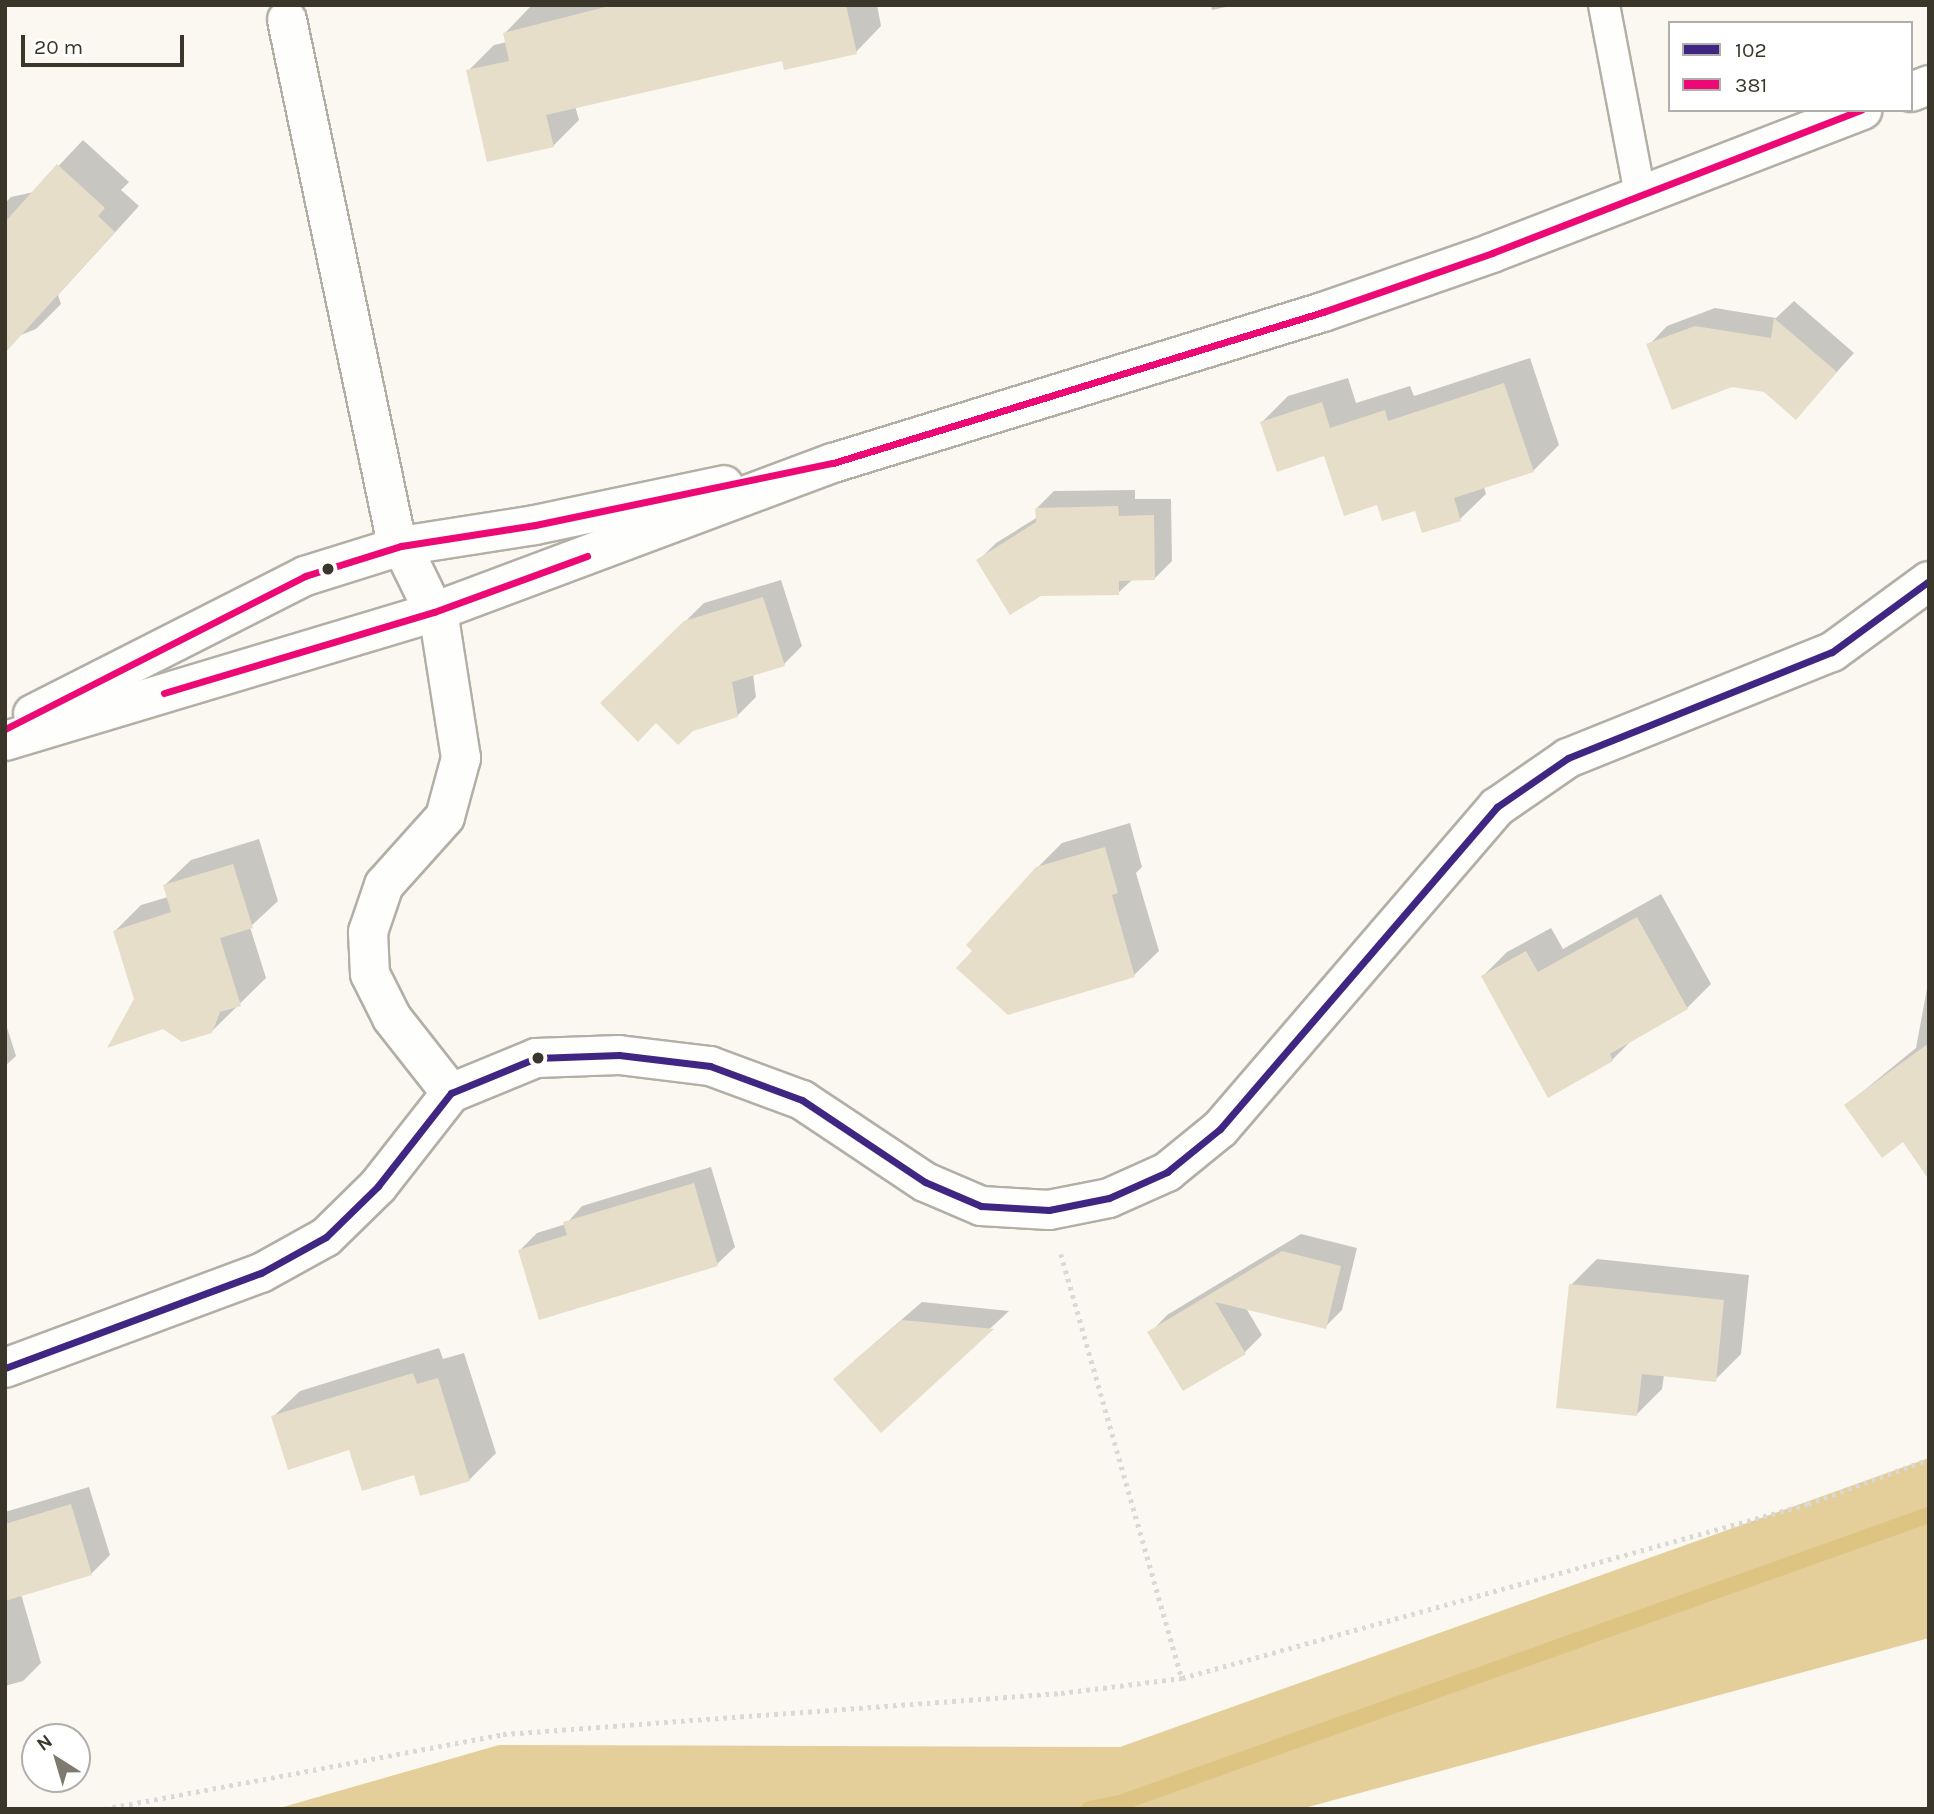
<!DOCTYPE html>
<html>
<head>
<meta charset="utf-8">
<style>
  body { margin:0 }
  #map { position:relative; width:1934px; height:1814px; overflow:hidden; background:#fbf8f1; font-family:Karla,sans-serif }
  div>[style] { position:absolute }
  .forest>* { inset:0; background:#e4cf9a }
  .shadow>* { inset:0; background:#0003 }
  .stream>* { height:16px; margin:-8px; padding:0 8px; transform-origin:8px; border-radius:8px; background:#dec482 }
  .building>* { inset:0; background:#e6dec9 }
  .path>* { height:4.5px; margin-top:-2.25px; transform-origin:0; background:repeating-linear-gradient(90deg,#dbd9d8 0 3.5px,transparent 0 8.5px) }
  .roads { filter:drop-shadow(2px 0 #b3afa7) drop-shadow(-2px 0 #b3afa7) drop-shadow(0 2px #b3afa7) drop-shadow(0 -2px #b3afa7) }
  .lane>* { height:30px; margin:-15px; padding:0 15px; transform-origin:15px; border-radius:15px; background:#fefefd }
  .street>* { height:38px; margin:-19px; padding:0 19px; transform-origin:19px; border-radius:19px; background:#fefefd }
  .secondary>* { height:38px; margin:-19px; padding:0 19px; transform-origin:19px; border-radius:19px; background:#fefefd }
  .bus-1>* { height:7px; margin:-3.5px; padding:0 3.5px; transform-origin:3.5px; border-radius:3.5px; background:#3f2682 }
  .bus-2>* { height:7px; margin:-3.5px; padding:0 3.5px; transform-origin:3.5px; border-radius:3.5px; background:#ec0975 }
  .dots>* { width:19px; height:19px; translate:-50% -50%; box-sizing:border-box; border:4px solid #fff; border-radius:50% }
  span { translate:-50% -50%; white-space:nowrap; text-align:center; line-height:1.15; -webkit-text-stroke:6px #fff; paint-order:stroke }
  .frame { position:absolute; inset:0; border:7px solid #3b362a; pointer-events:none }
  .legend { position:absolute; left:1668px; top:21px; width:245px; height:91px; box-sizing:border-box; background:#fff; border:2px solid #b1afaa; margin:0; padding:9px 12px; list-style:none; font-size:21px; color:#3b362a }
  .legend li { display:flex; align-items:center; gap:14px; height:35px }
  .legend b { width:35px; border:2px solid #b1afaa }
  .north { position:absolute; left:21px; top:1723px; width:70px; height:70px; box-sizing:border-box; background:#fff; border:2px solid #b1afaa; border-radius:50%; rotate:323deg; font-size:19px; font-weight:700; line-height:28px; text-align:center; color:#3b362a }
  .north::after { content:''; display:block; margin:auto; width:24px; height:32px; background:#7e7a70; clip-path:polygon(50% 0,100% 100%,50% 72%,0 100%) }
  .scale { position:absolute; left:21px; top:35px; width:163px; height:32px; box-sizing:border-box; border:4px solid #3b362a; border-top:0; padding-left:9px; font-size:21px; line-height:24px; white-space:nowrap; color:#3b362a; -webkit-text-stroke:5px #fff; paint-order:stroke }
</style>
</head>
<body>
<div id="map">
  <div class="forest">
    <div style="clip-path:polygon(1929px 1458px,1929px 1638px,1301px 1809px,276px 1809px,499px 1745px,1120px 1747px)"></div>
  </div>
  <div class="shadow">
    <div style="clip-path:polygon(540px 5px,877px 5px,881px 26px,856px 52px,783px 59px,575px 106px,579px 120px,553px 146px,468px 71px,494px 45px,507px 42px,505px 33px,530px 7px)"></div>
    <div style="clip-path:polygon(1211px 5px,1235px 5px,1212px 10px)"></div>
    <div style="clip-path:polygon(83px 140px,129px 182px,121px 190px,139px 206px,58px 295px,61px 304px,36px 329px,5px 341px,5px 203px,11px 197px,34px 192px)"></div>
    <div style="clip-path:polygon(1794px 301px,1854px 353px,1796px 417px,1765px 391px,1649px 345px,1667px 326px,1715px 308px,1776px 318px)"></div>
    <div style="clip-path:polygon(1530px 358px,1559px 445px,1533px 471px,1484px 487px,1486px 494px,1460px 519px,1378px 503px,1325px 454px,1262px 422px,1288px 396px,1348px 378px,1356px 403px,1410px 386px,1414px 396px)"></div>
    <div style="clip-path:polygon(1135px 490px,1135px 499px,1171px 499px,1172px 561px,1155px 578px,1133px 579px,1118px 593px,979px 560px,996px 543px,1038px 517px,1037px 508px,1054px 491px)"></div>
    <div style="clip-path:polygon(781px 580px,802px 646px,784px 664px,753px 674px,756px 697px,738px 715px,656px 721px,603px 703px,704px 603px)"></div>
    <div style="clip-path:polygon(1130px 823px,1142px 867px,1136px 873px,1159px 951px,1134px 975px,974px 951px,1037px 868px,1062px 843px)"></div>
    <div style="clip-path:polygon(259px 839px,278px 901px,250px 927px,266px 978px,211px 1032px,136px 999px,115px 931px,141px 905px,168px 897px,165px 885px,191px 860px)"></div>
    <div style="clip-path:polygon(1661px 894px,1711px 984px,1687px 1008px,1634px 1038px,1612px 1060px,1483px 976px,1507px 952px,1551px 928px,1563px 949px)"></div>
    <div style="clip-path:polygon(1929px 978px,1929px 1159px,1846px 1105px,1916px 1048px)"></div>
    <div style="clip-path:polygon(5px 1021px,16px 1056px,5px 1066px)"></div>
    <div style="clip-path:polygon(711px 1167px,735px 1247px,717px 1264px,520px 1250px,537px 1233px,566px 1224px,582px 1206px)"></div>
    <div style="clip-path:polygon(1301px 1234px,1357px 1248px,1342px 1310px,1325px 1327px,1246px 1308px,1262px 1335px,1245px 1352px,1184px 1389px,1150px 1333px,1167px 1315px)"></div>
    <div style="clip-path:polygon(1597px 1259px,1749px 1275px,1741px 1354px,1715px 1380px,1664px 1375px,1662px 1389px,1637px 1414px,1571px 1285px)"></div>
    <div style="clip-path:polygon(922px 1302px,1009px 1311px,881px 1430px,854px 1361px)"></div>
    <div style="clip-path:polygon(439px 1348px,443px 1359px,464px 1353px,496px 1453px,469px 1480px,415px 1473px,273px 1417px,300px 1391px)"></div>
    <div style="clip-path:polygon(89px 1487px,110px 1555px,91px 1574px,21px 1594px,41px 1663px,23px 1681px,5px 1686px,5px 1512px)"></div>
  </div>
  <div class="stream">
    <div style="left:1089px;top:1809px;width:32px;rotate:-11deg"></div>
    <div style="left:1120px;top:1803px;width:859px;rotate:-19.6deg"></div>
  </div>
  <div class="building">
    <div style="clip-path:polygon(613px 5px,846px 5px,857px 54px,784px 70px,782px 61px,546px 115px,554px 147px,487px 162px,466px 70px,509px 61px,503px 33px)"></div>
    <div style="clip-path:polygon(57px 164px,105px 208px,98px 216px,115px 232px,5px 353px,5px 222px)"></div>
    <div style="clip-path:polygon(1774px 318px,1837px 372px,1796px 420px,1764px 392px,1732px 387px,1672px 410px,1646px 344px,1695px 326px,1771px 338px)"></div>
    <div style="clip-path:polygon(1504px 383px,1534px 472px,1454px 498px,1461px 521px,1422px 533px,1415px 511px,1382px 521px,1377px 505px,1344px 516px,1324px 456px,1277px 472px,1260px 422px,1322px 402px,1330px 428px,1385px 410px,1388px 421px)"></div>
    <div style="clip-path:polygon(1118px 506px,1119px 516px,1154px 515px,1155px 580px,1119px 581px,1119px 595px,1041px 596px,1010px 615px,976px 560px,1036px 522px,1035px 508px)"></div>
    <div style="clip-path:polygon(763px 597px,785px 666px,732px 682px,738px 717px,693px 731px,678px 745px,656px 723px,638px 742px,600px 703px,684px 621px)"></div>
    <div style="clip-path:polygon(1105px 847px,1118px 893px,1112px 895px,1135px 977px,1008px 1015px,956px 968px,972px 951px,966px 945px,1036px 867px)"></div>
    <div style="clip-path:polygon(233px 864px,253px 928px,220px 938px,241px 1006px,220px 1012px,212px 1033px,182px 1042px,163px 1029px,107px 1048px,134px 999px,113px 931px,171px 912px,163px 885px)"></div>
    <div style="clip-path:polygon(1637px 917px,1688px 1009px,1610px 1054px,1613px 1061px,1548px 1098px,1481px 976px,1526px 951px,1538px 972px)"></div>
    <div style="clip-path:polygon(1929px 1043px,1929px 1180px,1903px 1142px,1882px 1158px,1844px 1105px)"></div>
    <div style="clip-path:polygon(694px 1183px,718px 1266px,539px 1320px,518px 1250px,567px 1235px,563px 1222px)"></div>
    <div style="clip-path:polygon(1282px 1251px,1341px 1266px,1326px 1329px,1215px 1302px,1246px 1354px,1183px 1391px,1147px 1332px)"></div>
    <div style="clip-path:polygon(1569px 1284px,1724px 1300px,1716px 1382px,1642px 1374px,1637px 1416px,1556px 1408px)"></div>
    <div style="clip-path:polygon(902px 1320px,994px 1329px,881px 1433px,833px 1379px)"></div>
    <div style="clip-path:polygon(413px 1373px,417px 1384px,438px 1378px,470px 1481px,420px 1496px,414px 1475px,362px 1491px,349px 1450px,288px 1470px,271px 1416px)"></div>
    <div style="clip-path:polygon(71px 1504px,92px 1575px,5px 1601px,5px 1524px)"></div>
  </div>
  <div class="path">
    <div style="left:1061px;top:1254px;width:441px;rotate:74.1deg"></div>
    <div style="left:104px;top:1809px;width:406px;rotate:-10.6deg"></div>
    <div style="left:503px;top:1734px;width:560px;rotate:-4.2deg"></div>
    <div style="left:1061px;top:1693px;width:122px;rotate:-7.1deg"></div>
    <div style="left:1182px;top:1678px;width:650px;rotate:-15.53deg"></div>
    <div style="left:1808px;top:1504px;width:129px;rotate:-20.4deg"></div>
  </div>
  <div class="roads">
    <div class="lane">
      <div style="left:1604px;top:5px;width:191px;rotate:79.2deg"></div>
    </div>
    <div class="street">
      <div style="left:287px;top:20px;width:521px;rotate:78.15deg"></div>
      <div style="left:394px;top:530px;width:105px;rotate:63.9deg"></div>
      <div style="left:440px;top:624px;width:136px;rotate:81.1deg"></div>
      <div style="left:461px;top:758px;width:61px;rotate:105.2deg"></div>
      <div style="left:445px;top:817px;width:91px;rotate:131.9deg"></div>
      <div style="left:384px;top:885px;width:50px;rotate:108.8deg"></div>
      <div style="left:368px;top:932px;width:42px;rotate:87.3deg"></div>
      <div style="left:370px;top:974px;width:49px;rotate:63.4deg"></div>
      <div style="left:392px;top:1018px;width:95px;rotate:51.8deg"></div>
      <div style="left:5px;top:1368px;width:273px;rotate:-20.4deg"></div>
      <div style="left:261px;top:1273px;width:74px;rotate:-29deg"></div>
      <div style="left:326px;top:1237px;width:73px;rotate:-44.4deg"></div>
      <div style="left:378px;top:1186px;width:118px;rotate:-51.9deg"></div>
      <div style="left:451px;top:1093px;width:92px;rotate:-22.4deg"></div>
      <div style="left:536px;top:1058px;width:83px;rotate:-2.1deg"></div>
      <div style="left:619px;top:1055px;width:92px;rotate:6.9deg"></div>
      <div style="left:710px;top:1066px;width:98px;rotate:20.3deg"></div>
      <div style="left:802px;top:1100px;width:148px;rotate:33.7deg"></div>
      <div style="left:925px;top:1182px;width:61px;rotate:23.2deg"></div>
      <div style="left:981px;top:1206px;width:68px;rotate:3.4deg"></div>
      <div style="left:1049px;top:1210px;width:61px;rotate:-11.3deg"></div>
      <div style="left:1109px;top:1198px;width:64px;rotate:-24.1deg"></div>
      <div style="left:1167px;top:1172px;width:68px;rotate:-39.1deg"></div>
      <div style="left:1220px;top:1129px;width:425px;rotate:-49.3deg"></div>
      <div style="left:1497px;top:807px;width:86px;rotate:-34.6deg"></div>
      <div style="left:1568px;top:758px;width:284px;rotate:-21.9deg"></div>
      <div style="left:1832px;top:652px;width:120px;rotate:-36.2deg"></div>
    </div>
    <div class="secondary">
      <div style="left:1911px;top:92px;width:19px;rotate:-21deg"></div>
      <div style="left:33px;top:714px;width:305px;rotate:-26.9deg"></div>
      <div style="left:305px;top:576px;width:101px;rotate:-17.4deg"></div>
      <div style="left:401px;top:546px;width:136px;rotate:-8.9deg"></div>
      <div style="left:535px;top:525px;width:193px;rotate:-11.9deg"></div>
      <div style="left:5px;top:741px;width:448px;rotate:-16.7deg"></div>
      <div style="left:434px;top:612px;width:426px;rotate:-20.5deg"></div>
      <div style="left:833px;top:463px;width:513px;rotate:-17.13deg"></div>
      <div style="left:1323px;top:312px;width:179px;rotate:-19.2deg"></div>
      <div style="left:1492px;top:253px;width:397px;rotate:-21.1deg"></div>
    </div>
  </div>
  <div class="bus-1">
    <div style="left:5px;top:1368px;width:273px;rotate:-20.4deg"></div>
    <div style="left:261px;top:1273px;width:74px;rotate:-29deg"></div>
    <div style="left:326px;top:1237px;width:73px;rotate:-44.4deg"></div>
    <div style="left:378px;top:1186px;width:118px;rotate:-51.9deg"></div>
    <div style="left:451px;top:1093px;width:92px;rotate:-22.4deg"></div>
    <div style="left:536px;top:1058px;width:83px;rotate:-2.1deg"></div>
    <div style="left:619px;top:1055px;width:92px;rotate:6.9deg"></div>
    <div style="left:710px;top:1066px;width:98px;rotate:20.3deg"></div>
    <div style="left:802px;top:1100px;width:148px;rotate:33.7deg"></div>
    <div style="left:925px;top:1182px;width:61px;rotate:23.2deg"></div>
    <div style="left:981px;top:1206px;width:68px;rotate:3.4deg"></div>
    <div style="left:1049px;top:1210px;width:61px;rotate:-11.3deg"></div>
    <div style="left:1109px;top:1198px;width:64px;rotate:-24.1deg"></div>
    <div style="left:1167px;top:1172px;width:68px;rotate:-39.1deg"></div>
    <div style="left:1220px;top:1129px;width:425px;rotate:-49.3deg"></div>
    <div style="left:1497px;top:807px;width:86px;rotate:-34.6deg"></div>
    <div style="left:1568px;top:758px;width:284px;rotate:-21.9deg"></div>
    <div style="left:1832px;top:652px;width:120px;rotate:-36.2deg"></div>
  </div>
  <div class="bus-2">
    <div style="left:164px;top:693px;width:282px;rotate:-16.7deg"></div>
    <div style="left:434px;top:612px;width:163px;rotate:-20.1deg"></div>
    <div style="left:5px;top:729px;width:337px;rotate:-27deg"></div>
    <div style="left:305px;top:576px;width:101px;rotate:-17.4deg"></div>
    <div style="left:401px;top:546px;width:136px;rotate:-8.9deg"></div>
    <div style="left:535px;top:525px;width:304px;rotate:-11.8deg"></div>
    <div style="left:833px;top:463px;width:513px;rotate:-17.13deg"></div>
    <div style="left:1323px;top:312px;width:179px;rotate:-19.2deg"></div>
    <div style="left:1492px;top:253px;width:396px;rotate:-21.2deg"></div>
  </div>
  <div class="dots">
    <div style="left:328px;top:569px;background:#3b362a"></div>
    <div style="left:538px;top:1058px;background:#3b362a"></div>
  </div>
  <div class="frame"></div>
  <ul class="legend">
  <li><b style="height:9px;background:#3f2682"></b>102</li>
  <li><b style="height:9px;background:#ec0975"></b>381</li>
  </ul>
  <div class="north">N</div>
  <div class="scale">20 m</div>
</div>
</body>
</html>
